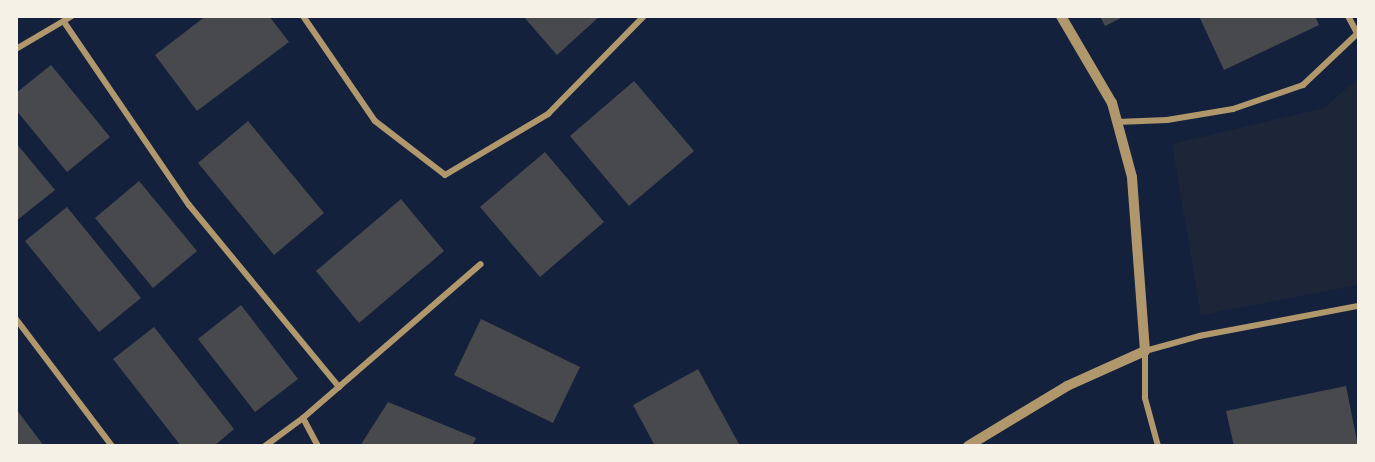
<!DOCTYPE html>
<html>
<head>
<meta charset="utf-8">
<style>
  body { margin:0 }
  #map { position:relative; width:1375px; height:462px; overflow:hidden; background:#14213d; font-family:Manrope,sans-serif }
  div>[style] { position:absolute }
  .green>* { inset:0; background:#1d2539 }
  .building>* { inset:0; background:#48494c }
  .minor>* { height:6px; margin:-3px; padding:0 3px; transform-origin:3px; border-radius:3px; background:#b1986c }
  .tertiary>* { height:10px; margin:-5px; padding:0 5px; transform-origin:5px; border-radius:5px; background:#b1986c }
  span { translate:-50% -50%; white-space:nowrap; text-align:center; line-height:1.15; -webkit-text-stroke:6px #f6f1e7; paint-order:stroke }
  .frame { position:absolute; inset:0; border:18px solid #f6f1e7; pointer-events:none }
</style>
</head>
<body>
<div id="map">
  <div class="green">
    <div style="clip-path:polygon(1358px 78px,1358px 285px,1201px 315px,1172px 144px,1324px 108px)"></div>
  </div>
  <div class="building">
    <div style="clip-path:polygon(206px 16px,269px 16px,289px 42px,197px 111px,155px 55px)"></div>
    <div style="clip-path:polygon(523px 16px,600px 16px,557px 55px)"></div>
    <div style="clip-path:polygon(1100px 16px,1125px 16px,1105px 26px)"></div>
    <div style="clip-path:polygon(1199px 16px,1315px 16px,1319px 25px,1224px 70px)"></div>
    <div style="clip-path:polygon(51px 65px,110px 137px,67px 172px,16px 110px,16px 93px)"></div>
    <div style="clip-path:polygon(634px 81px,694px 151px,629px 206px,570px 136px)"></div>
    <div style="clip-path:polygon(248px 121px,324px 213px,274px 255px,198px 163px)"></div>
    <div style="clip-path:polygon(16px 143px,55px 190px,16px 221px)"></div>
    <div style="clip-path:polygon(545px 152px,604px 222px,540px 277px,480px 207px)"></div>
    <div style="clip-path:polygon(139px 181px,197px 251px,153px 288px,95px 218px)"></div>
    <div style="clip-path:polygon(401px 199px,444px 251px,359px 323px,316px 271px)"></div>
    <div style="clip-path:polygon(67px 207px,141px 298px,99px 332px,25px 241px)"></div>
    <div style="clip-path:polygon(241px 305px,298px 379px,255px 412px,198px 339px)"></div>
    <div style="clip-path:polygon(481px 319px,580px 367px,553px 423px,454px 375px)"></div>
    <div style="clip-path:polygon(154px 327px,234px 429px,214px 446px,181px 446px,113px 359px)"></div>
    <div style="clip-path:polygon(698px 369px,740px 446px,655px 446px,633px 405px)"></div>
    <div style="clip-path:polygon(1346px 386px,1358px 446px,1234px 446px,1226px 411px)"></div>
    <div style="clip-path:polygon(388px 402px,476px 438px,472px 446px,360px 446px)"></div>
    <div style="clip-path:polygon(16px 409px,44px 446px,16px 446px)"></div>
  </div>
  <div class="minor">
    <div style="left:303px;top:16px;width:127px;rotate:55.6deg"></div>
    <div style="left:375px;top:121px;width:88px;rotate:37.6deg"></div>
    <div style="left:445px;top:175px;width:120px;rotate:-30.6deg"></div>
    <div style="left:548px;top:114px;width:137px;rotate:-45.6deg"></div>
    <div style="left:1348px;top:16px;width:19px;rotate:62deg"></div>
    <div style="left:64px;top:22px;width:222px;rotate:55.7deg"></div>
    <div style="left:189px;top:205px;width:236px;rotate:50.5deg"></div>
    <div style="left:16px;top:49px;width:65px;rotate:-30.5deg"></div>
    <div style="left:1117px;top:122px;width:50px;rotate:-2.3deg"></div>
    <div style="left:1167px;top:120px;width:67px;rotate:-9.5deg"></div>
    <div style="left:1233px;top:109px;width:74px;rotate:-18.9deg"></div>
    <div style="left:1303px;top:85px;width:76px;rotate:-43.4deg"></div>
    <div style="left:16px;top:319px;width:159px;rotate:52.9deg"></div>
    <div style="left:303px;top:418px;width:32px;rotate:62deg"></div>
    <div style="left:265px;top:446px;width:47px;rotate:-36.4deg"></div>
    <div style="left:303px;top:418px;width:235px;rotate:-40.9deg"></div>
    <div style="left:1158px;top:446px;width:50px;rotate:-105.2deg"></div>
    <div style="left:1145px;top:398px;width:47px;rotate:-90deg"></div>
    <div style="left:1145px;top:351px;width:56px;rotate:-15.5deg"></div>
    <div style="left:1199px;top:336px;width:162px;rotate:-10.7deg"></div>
  </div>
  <div class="tertiary">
    <div style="left:968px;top:446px;width:116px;rotate:-31.2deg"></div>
    <div style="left:1067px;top:386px;width:85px;rotate:-24.2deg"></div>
    <div style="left:1145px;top:351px;width:174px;rotate:-94.3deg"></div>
    <div style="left:1132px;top:177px;width:77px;rotate:-105.1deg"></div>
    <div style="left:1112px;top:103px;width:101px;rotate:-120.4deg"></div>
  </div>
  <div class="frame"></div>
</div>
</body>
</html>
